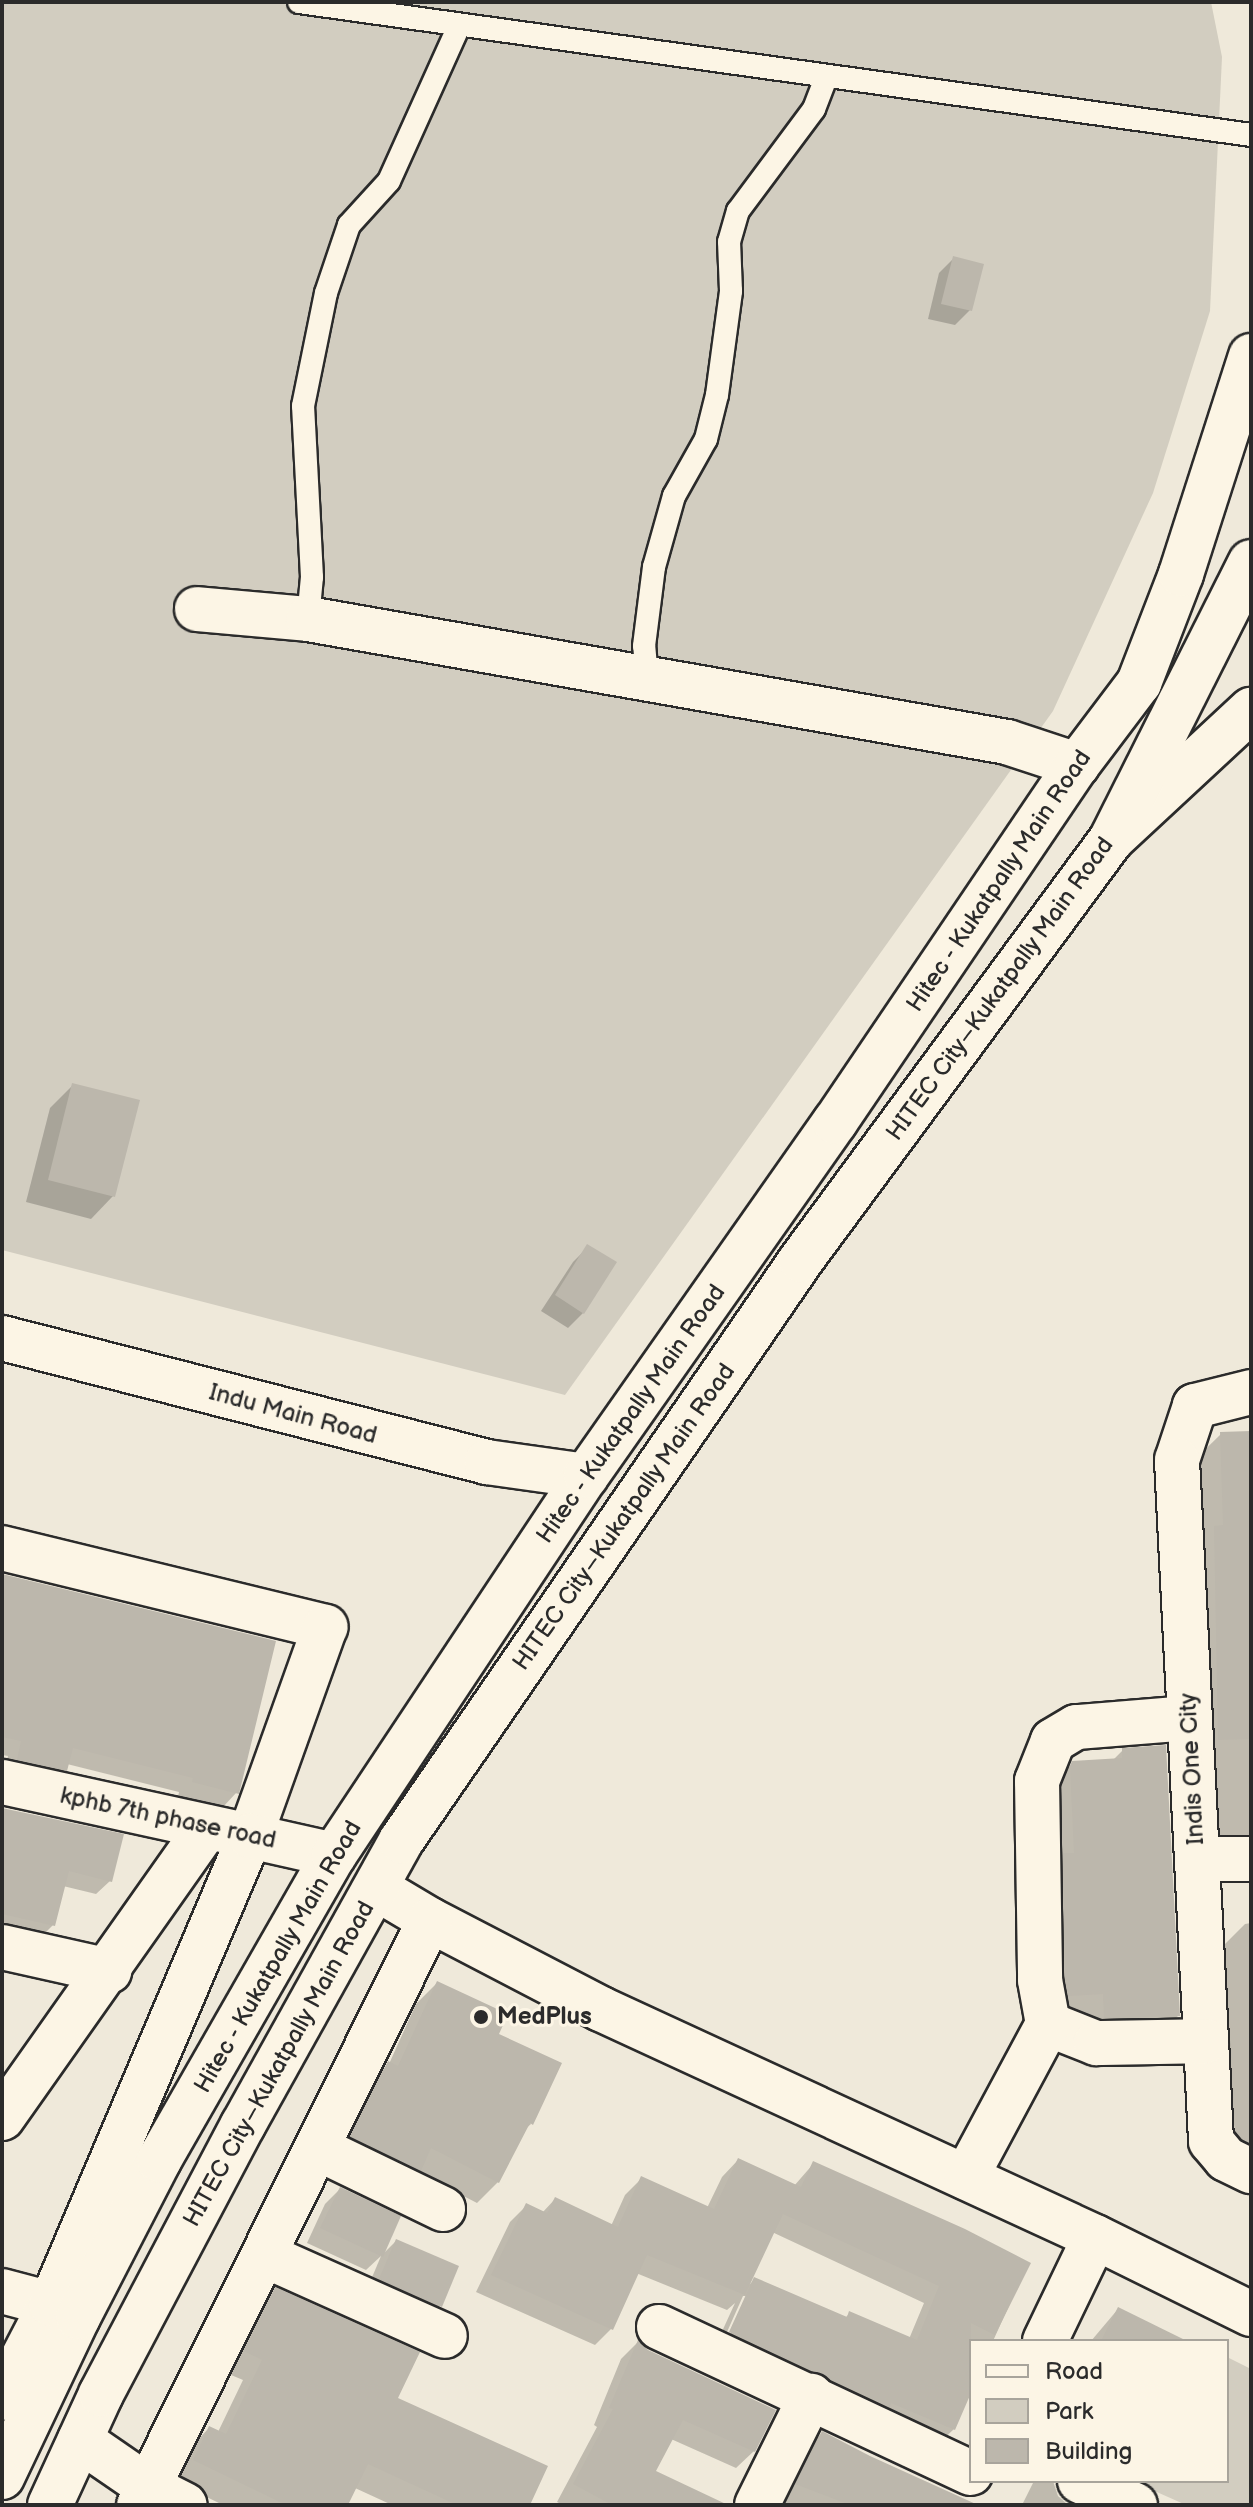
<!DOCTYPE html>
<html>
<head>
<meta charset="utf-8">
<style>
  body { margin:0 }
  #map { position:relative; width:1253px; height:2507px; overflow:hidden; background:#efe9da; font-family:"Balsamiq Sans",sans-serif }
  div>[style] { position:absolute }
  .green>* { inset:0; background:#d2cdc0 }
  .shadow>* { inset:0; background:#0003 }
  .building>* { inset:0; background:#bcb7ac }
  .roads { filter:drop-shadow(2px 0 #2b2b2b) drop-shadow(-2px 0 #2b2b2b) drop-shadow(0 2px #2b2b2b) drop-shadow(0 -2px #2b2b2b) }
  .lane>* { height:22px; margin:-11px; padding:0 11px; transform-origin:11px; border-radius:11px; background:#fcf5e5 }
  .street>* { height:44px; margin:-22px; padding:0 22px; transform-origin:22px; border-radius:22px; background:#fcf5e5 }
  .secondary>* { height:44px; margin:-22px; padding:0 22px; transform-origin:22px; border-radius:22px; background:#fcf5e5 }
  .primary>* { height:44px; margin:-22px; padding:0 22px; transform-origin:22px; border-radius:22px; background:#fcf5e5 }
  .dots>* { width:22px; height:22px; translate:-50% -50%; box-sizing:border-box; border:4px solid #fcf5e5; border-radius:50% }
  span { translate:-50% -50%; white-space:nowrap; text-align:center; line-height:1.15; -webkit-text-stroke:6px #fcf5e5; paint-order:stroke }
  .street-label { font-size:24px; color:#2b2b2b }
  .poi-label { font-size:24px; color:#2b2b2b; font-weight:700 }
  .left { translate:0 -50%; text-align:left }
  .frame { position:absolute; inset:0; border:4px solid #2b2b2b; pointer-events:none }
  .legend { position:absolute; left:969px; top:2339px; width:260px; height:144px; box-sizing:border-box; background:#fcf5e5; border:2px solid #a8a49b; margin:0; padding:10px 14px; list-style:none; font-size:24px; color:#2b2b2b }
  .legend li { display:flex; align-items:center; gap:16px; height:40px }
  .legend b { width:40px; border:2px solid #a8a49b }
</style>
</head>
<body>
<div id="map">
  <div class="green">
    <div style="clip-path:polygon(2px 2px,1211px 2px,1222px 57px,1210px 311px,1153px 493px,1053px 711px,565px 1395px,2px 1250px)"></div>
    <div style="clip-path:polygon(1227px 2357px,1251px 2369px,1251px 2505px,1186px 2505px,1132px 2481px,1227px 2481px)"></div>
  </div>
  <div class="shadow">
    <div style="clip-path:polygon(954px 258px,970px 310px,955px 325px,928px 319px,939px 273px)"></div>
    <div style="clip-path:polygon(73px 1085px,113px 1196px,91px 1219px,26px 1202px,50px 1108px)"></div>
    <div style="clip-path:polygon(588px 1247px,583px 1313px,568px 1328px,541px 1311px,573px 1262px)"></div>
    <div style="clip-path:polygon(1251px 1433px,1251px 1872px,1204px 1873px,1181px 1473px,1221px 1434px)"></div>
    <div style="clip-path:polygon(2px 1576px,237px 1792px,222px 1808px,178px 1797px,179px 1792px,67px 1764px,50px 1785px,3px 1774px,8px 1756px,2px 1755px)"></div>
    <div style="clip-path:polygon(1123px 1750px,1178px 2016px,1138px 2055px,1065px 2057px,1033px 1803px,1073px 1763px,1112px 1761px)"></div>
    <div style="clip-path:polygon(2px 1810px,110px 1881px,96px 1894px,63px 1886px,53px 1925px,39px 1939px,2px 1931px)"></div>
    <div style="clip-path:polygon(1251px 1923px,1251px 2152px,1237px 2153px,1216px 1953px,1245px 1924px)"></div>
    <div style="clip-path:polygon(437px 1983px,497px 2034px,531px 2124px,523px 2131px,498px 2182px,477px 2203px,417px 2172px,331px 2158px,367px 2085px,389px 2064px,416px 2004px)"></div>
    <div style="clip-path:polygon(evenodd,738px 2160px,794px 2186px,814px 2163px,1028px 2264px,993px 2341px,971px 2341px,971px 2391px,954px 2429px,937px 2445px,714px 2349px,735px 2303px,727px 2310px,636px 2273px,611px 2329px,595px 2345px,476px 2292px,510px 2222px,526px 2206px,542px 2213px,555px 2199px,611px 2226px,625px 2195px,641px 2179px,707px 2208px,722px 2177px,738px 2160px,772px 2232px,924px 2303px,909px 2339px,850px 2313px,845px 2318px,754px 2280px,747px 2287px,772px 2232px,738px 2160px,743px 2296px,748px 2296px,727px 2342px,723px 2341px,743px 2296px)"></div>
    <div style="clip-path:polygon(340px 2189px,381px 2256px,366px 2270px,307px 2243px,325px 2204px)"></div>
    <div style="clip-path:polygon(396px 2241px,440px 2306px,425px 2321px,365px 2294px,381px 2256px)"></div>
    <div style="clip-path:polygon(276px 2290px,395px 2399px,527px 2505px,392px 2505px,355px 2488px,346px 2505px,223px 2505px,174px 2481px,189px 2449px,209px 2428px,218px 2432px,243px 2380px,224px 2372px,255px 2310px)"></div>
    <div style="clip-path:polygon(1118px 2309px,1163px 2341px,1091px 2341px)"></div>
    <div style="clip-path:polygon(638px 2342px,754px 2451px,736px 2468px,671px 2439px,653px 2472px,723px 2505px,563px 2505px,557px 2502px,597px 2427px,594px 2425px,621px 2359px)"></div>
    <div style="clip-path:polygon(822px 2433px,937px 2505px,778px 2505px,805px 2450px)"></div>
    <div style="clip-path:polygon(1034px 2481px,1053px 2481px,1058px 2496px,1068px 2505px,1022px 2505px)"></div>
  </div>
  <div class="building">
    <div style="clip-path:polygon(953px 256px,984px 264px,972px 311px,941px 304px)"></div>
    <div style="clip-path:polygon(72px 1083px,140px 1100px,115px 1197px,48px 1180px)"></div>
    <div style="clip-path:polygon(587px 1244px,617px 1262px,584px 1314px,555px 1295px)"></div>
    <div style="clip-path:polygon(1251px 1431px,1251px 1739px,1218px 1740px,1214px 1526px,1223px 1525px,1220px 1432px)"></div>
    <div style="clip-path:polygon(2px 1574px,276px 1641px,239px 1794px,192px 1782px,193px 1778px,73px 1748px,67px 1771px,17px 1760px,21px 1741px,2px 1737px)"></div>
    <div style="clip-path:polygon(1166px 1745px,1180px 2016px,1104px 2018px,1103px 1994px,1068px 1996px,1065px 1978px,1063px 1853px,1074px 1853px,1070px 1766px,1072px 1761px,1122px 1758px,1122px 1748px)"></div>
    <div style="clip-path:polygon(2px 1808px,124px 1834px,112px 1882px,69px 1871px,55px 1926px,2px 1914px)"></div>
    <div style="clip-path:polygon(437px 1981px,508px 2014px,499px 2034px,562px 2063px,533px 2125px,530px 2123px,499px 2183px,431px 2148px,421px 2171px,350px 2136px,388px 2061px,398px 2066px)"></div>
    <div style="clip-path:polygon(738px 2158px,801px 2187px,813px 2161px,965px 2229px,1031px 2263px,995px 2335px,971px 2323px,971px 2393px,955px 2430px,891px 2403px,890px 2407px,729px 2332px,754px 2277px,847px 2317px,849px 2311px,917px 2340px,939px 2286px,783px 2214px,745px 2295px,647px 2255px,613px 2330px,491px 2275px,526px 2203px,547px 2213px,555px 2197px,618px 2227px,641px 2176px,714px 2209px)"></div>
    <div style="clip-path:polygon(340px 2187px,401px 2216px,383px 2257px,320px 2228px)"></div>
    <div style="clip-path:polygon(396px 2239px,459px 2266px,442px 2307px,379px 2279px)"></div>
    <div style="clip-path:polygon(275px 2287px,420px 2352px,398px 2398px,548px 2466px,530px 2505px,457px 2505px,368px 2464px,348px 2505px,286px 2505px,193px 2460px,209px 2426px,226px 2434px,262px 2360px,244px 2351px)"></div>
    <div style="clip-path:polygon(1118px 2307px,1187px 2341px,1101px 2341px)"></div>
    <div style="clip-path:polygon(638px 2340px,648px 2350px,776px 2410px,755px 2452px,683px 2420px,656px 2471px,728px 2505px,612px 2505px,573px 2484px,613px 2409px,609px 2408px)"></div>
    <div style="clip-path:polygon(822px 2431px,870px 2456px,978px 2505px,850px 2505px,795px 2484px)"></div>
  </div>
  <div class="roads">
    <div class="lane">
      <div style="left:299px;top:2px;width:961px;rotate:7.95deg"></div>
      <div style="left:308px;top:619px;width:42px;rotate:-84.6deg"></div>
      <div style="left:312px;top:577px;width:171px;rotate:-93deg"></div>
      <div style="left:303px;top:406px;width:115px;rotate:-78.5deg"></div>
      <div style="left:326px;top:293px;width:72px;rotate:-71.3deg"></div>
      <div style="left:349px;top:225px;width:59px;rotate:-47.7deg"></div>
      <div style="left:389px;top:181px;width:170px;rotate:-65.7deg"></div>
      <div style="left:647px;top:678px;width:32px;rotate:-95deg"></div>
      <div style="left:644px;top:646px;width:80px;rotate:-82.8deg"></div>
      <div style="left:654px;top:567px;width:74px;rotate:-74.3deg"></div>
      <div style="left:674px;top:496px;width:65px;rotate:-60.7deg"></div>
      <div style="left:706px;top:439px;width:45px;rotate:-76deg"></div>
      <div style="left:717px;top:395px;width:105px;rotate:-82.3deg"></div>
      <div style="left:731px;top:291px;width:49px;rotate:-92.3deg"></div>
      <div style="left:729px;top:242px;width:32px;rotate:-74deg"></div>
      <div style="left:738px;top:211px;width:127px;rotate:-53.3deg"></div>
      <div style="left:814px;top:109px;width:34px;rotate:-69deg"></div>
    </div>
    <div class="street">
      <div style="left:197px;top:609px;width:111px;rotate:5.1deg"></div>
      <div style="left:308px;top:619px;width:710px;rotate:9.98deg"></div>
      <div style="left:1007px;top:742px;width:74px;rotate:18.2deg"></div>
      <div style="left:2px;top:1338px;width:501px;rotate:14.34deg"></div>
      <div style="left:487px;top:1462px;width:100px;rotate:8deg"></div>
      <div style="left:1251px;top:1392px;width:58px;rotate:166deg"></div>
      <div style="left:1195px;top:1406px;width:57px;rotate:108.4deg"></div>
      <div style="left:1177px;top:1460px;width:682px;rotate:87.14deg"></div>
      <div style="left:1211px;top:2141px;width:23px;rotate:50deg"></div>
      <div style="left:1226px;top:2159px;width:28px;rotate:26deg"></div>
      <div style="left:2px;top:1548px;width:333px;rotate:13.7deg"></div>
      <div style="left:325px;top:1627px;width:222px;rotate:109.7deg"></div>
      <div style="left:250px;top:1836px;width:254px;rotate:-167.7deg"></div>
      <div style="left:1189px;top:1718px;width:113px;rotate:175.4deg"></div>
      <div style="left:1076px;top:1727px;width:27px;rotate:149deg"></div>
      <div style="left:1053px;top:1741px;width:43px;rotate:111.8deg"></div>
      <div style="left:1037px;top:1781px;width:199px;rotate:89.1deg"></div>
      <div style="left:1040px;top:1980px;width:45px;rotate:79.7deg"></div>
      <div style="left:1048px;top:2024px;width:52px;rotate:21.6deg"></div>
      <div style="left:1096px;top:2043px;width:110px;rotate:-1deg"></div>
      <div style="left:1197px;top:1859px;width:54px"></div>
      <div style="left:376px;top:1888px;width:63px;rotate:30.7deg"></div>
      <div style="left:430px;top:1920px;width:193px;rotate:27.5deg"></div>
      <div style="left:601px;top:2009px;width:544px;rotate:24.78deg"></div>
      <div style="left:1095px;top:2237px;width:174px;rotate:26.3deg"></div>
      <div style="left:2px;top:1947px;width:110px;rotate:12.6deg"></div>
      <div style="left:2px;top:2118px;width:356px;rotate:-54.8deg"></div>
      <div style="left:317px;top:2148px;width:140px;rotate:25.8deg"></div>
      <div style="left:966px;top:2177px;width:174px;rotate:-61.8deg"></div>
      <div style="left:264px;top:2255px;width:198px;rotate:24.1deg"></div>
      <div style="left:2px;top:2291px;width:51px;rotate:14.9deg"></div>
      <div style="left:659px;top:2327px;width:344px;rotate:25.1deg"></div>
      <div style="left:1045px;top:2341px;width:115px;rotate:-64.3deg"></div>
      <div style="left:80px;top:2440px;width:81px;rotate:34.5deg"></div>
      <div style="left:147px;top:2486px;width:42px;rotate:26.6deg"></div>
      <div style="left:1080px;top:2481px;width:60px;rotate:23.6deg"></div>
      <div style="left:139px;top:2505px;width:653px;rotate:-63.55deg"></div>
      <div style="left:757px;top:2505px;width:122px;rotate:-63.6deg"></div>
    </div>
    <div class="secondary">
      <div style="left:1112px;top:839px;width:190px;rotate:-42.9deg"></div>
      <div style="left:2px;top:2398px;width:106px;rotate:-62.5deg"></div>
      <div style="left:51px;top:2304px;width:509px;rotate:-66.96deg"></div>
      <div style="left:250px;top:1836px;width:86px;rotate:12.7deg"></div>
    </div>
    <div class="primary">
      <div style="left:2px;top:2477px;width:177px;rotate:-64.6deg"></div>
      <div style="left:78px;top:2317px;width:177px;rotate:-62.7deg"></div>
      <div style="left:159px;top:2160px;width:352px;rotate:-60.2deg"></div>
      <div style="left:334px;top:1855px;width:455px;rotate:-56.4deg"></div>
      <div style="left:586px;top:1476px;width:433px;rotate:-54.9deg"></div>
      <div style="left:835px;top:1122px;width:431px;rotate:-55.9deg"></div>
      <div style="left:1077px;top:765px;width:103px;rotate:-52.9deg"></div>
      <div style="left:1139px;top:683px;width:117px;rotate:-68.9deg"></div>
      <div style="left:1181px;top:574px;width:229px;rotate:-72.2deg"></div>
      <div style="left:50px;top:2505px;width:122px;rotate:-65.3deg"></div>
      <div style="left:101px;top:2394px;width:304px;rotate:-62.2deg"></div>
      <div style="left:243px;top:2125px;width:325px;rotate:-60.9deg"></div>
      <div style="left:401px;top:1841px;width:705px;rotate:-55.45deg"></div>
      <div style="left:801px;top:1260px;width:522px;rotate:-53.57deg"></div>
      <div style="left:1111px;top:840px;width:311px;rotate:-63.3deg"></div>
    </div>
  </div>
  <div class="dots">
    <div style="left:481px;top:2017px;background:#2b2b2b"></div>
  </div>
  <div class="street-label">
    <span style="left:999px;top:881px;rotate:-56deg">Hitec - Kukatpally Main Road</span>
    <span style="left:1000px;top:989px;rotate:-54deg">HITEC City–Kukatpally Main Road</span>
    <span style="left:293px;top:1414px;rotate:15deg">Indu Main Road</span>
    <span style="left:631px;top:1414px;rotate:-55deg">Hitec - Kukatpally Main Road</span>
    <span style="left:624px;top:1517px;rotate:-55deg">HITEC City–Kukatpally Main Road</span>
    <span style="left:1192px;top:1769px;rotate:-93deg">Indis One City</span>
    <span style="left:168px;top:1818px;rotate:12deg">kphb 7th phase road</span>
    <span style="left:278px;top:1957px;rotate:-60deg">Hitec - Kukatpally Main Road</span>
    <span style="left:279px;top:2064px;rotate:-61deg">HITEC City–Kukatpally Main Road</span>
  </div>
  <div class="poi-label">
    <span class="left" style="left:497px;top:2017px">MedPlus</span>
  </div>
  <div class="frame"></div>
  <ul class="legend">
  <li><b style="height:10px;background:#fcf5e5"></b>Road</li>
  <li><b style="height:22px;background:#d2cdc0"></b>Park</li>
  <li><b style="height:22px;background:#bcb7ac"></b>Building</li>
  </ul>
</div>
</body>
</html>
